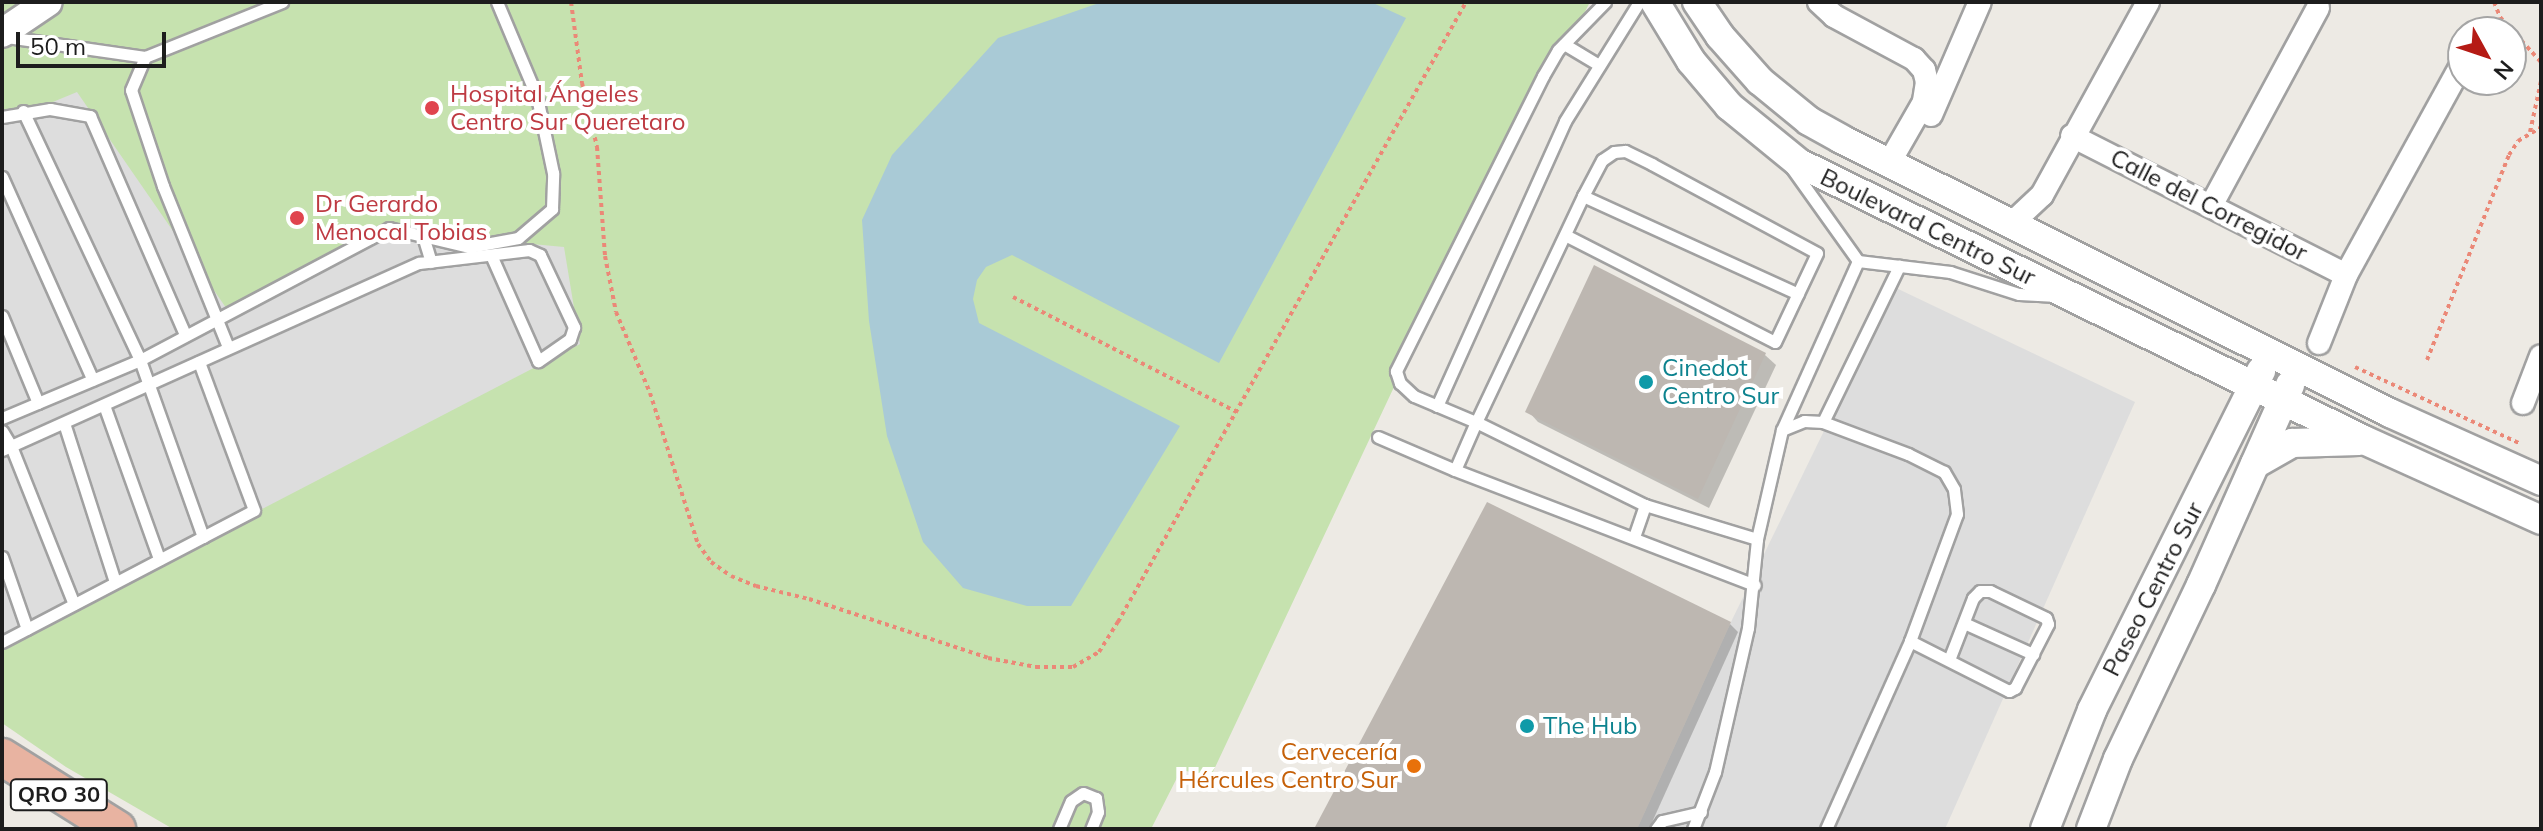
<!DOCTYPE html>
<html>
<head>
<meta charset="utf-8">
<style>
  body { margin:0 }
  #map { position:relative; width:2543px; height:831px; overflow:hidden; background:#edeae4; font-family:Mulish,sans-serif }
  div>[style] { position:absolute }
  .grass>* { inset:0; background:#c6e2af }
  .parking>* { inset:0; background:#ddd }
  .water>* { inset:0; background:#a9cad6 }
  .shadow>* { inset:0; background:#0003 }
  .building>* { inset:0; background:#bdb7b1 }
  .path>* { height:4px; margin-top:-2px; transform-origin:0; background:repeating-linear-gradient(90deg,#eb8877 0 4px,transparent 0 8px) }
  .roads { filter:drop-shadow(2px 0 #a1a1a1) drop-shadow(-2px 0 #a1a1a1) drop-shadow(0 2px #a1a1a1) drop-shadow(0 -2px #a1a1a1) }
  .service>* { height:11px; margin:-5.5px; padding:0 5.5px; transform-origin:5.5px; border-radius:5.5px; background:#fff }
  .minor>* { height:22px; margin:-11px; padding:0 11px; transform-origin:11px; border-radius:11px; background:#fff }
  .tertiary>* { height:28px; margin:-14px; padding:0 14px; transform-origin:14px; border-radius:14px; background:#fff }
  .trunk>* { height:36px; margin:-18px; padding:0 18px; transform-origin:18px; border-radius:18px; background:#e8b3a1 }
  .dots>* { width:22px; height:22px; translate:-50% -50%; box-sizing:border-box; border:4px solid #fff; border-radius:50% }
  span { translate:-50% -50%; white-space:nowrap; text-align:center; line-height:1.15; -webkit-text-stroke:8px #fff; paint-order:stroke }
  .shield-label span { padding:2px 6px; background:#fff; border:2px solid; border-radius:6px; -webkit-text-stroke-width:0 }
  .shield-label { font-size:22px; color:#1d1d1d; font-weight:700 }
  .health-label { font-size:24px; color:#be3a42 }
  .left { translate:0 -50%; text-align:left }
  .street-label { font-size:24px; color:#1d1d1d }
  .culture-label { font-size:24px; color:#0d838f }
  .food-label { font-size:24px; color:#c56008 }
  .right { translate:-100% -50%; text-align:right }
  .frame { position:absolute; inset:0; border:4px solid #1d1d1d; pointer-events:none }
  .north { position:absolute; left:2447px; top:16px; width:80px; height:80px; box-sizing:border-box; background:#fff; border:2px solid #a5a5a5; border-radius:50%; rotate:130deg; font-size:22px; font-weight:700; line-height:32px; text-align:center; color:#1d1d1d }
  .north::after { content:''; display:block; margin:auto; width:28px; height:36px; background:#b51b15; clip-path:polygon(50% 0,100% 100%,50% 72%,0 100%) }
  .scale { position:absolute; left:16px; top:32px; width:150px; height:36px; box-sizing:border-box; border:4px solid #1d1d1d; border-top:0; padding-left:10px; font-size:24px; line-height:28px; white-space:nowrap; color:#1d1d1d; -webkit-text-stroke:6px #fff; paint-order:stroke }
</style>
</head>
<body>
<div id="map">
  <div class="grass">
    <div style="clip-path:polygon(2px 2px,1590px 2px,1418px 336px,1211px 776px,1181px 770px,1151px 829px,173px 829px,66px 767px,2px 723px)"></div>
  </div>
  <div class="parking">
    <div style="clip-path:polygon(77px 92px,231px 315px,391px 231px,564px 247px,580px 344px,2px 644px,2px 123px)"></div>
    <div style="clip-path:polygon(1894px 287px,2135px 402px,1945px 829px,1637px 829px,1731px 622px)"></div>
  </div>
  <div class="water">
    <div style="clip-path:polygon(1102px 2px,1371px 2px,1406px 18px,1219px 363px,1012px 255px,986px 267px,977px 280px,973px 299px,979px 323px,1180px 426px,1071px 606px,1027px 606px,963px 588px,923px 542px,887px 436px,869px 321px,862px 220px,892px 155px,998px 38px)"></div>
  </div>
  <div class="shadow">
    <div style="clip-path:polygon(1765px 355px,1776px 365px,1709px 508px,1538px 422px,1528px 411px)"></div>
    <div style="clip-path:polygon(1730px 624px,1738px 632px,1649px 829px,1317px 829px)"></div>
  </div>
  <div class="building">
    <div style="clip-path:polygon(1594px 265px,1766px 353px,1698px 499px,1525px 412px)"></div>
    <div style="clip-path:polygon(1487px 502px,1731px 622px,1637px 829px,1314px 829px)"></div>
  </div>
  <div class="path">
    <div style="left:571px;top:2px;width:82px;rotate:82.3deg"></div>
    <div style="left:582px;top:83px;width:66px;rotate:76.8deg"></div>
    <div style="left:597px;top:147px;width:109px;rotate:85.8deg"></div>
    <div style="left:605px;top:256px;width:57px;rotate:78.9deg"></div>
    <div style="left:616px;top:312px;width:88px;rotate:67.2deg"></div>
    <div style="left:650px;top:393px;width:158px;rotate:72.4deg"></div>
    <div style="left:698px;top:544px;width:22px;rotate:54deg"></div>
    <div style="left:711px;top:562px;width:24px;rotate:35deg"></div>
    <div style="left:731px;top:576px;width:27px;rotate:22deg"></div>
    <div style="left:756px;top:586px;width:55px;rotate:13.8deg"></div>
    <div style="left:809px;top:599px;width:188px;rotate:18.2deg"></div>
    <div style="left:988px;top:658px;width:49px;rotate:10.6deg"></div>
    <div style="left:1036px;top:667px;width:37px"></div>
    <div style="left:1073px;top:667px;width:30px;rotate:-30deg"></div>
    <div style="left:1099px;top:652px;width:36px;rotate:-58deg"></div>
    <div style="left:1118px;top:622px;width:711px;rotate:-60.69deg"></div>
    <div style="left:2494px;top:2px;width:16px;rotate:68deg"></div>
    <div style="left:2500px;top:17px;width:61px;rotate:47.7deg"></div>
    <div style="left:2530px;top:132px;width:52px;rotate:-77.8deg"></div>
    <div style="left:1013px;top:297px;width:252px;rotate:27.2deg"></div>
    <div style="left:2427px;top:360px;width:221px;rotate:-68.2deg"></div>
    <div style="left:2509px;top:155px;width:17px;rotate:-57deg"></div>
    <div style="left:2518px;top:141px;width:27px;rotate:-31deg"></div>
    <div style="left:2355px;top:367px;width:183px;rotate:24.9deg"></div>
  </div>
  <div class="roads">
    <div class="service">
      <div style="left:1605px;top:2px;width:67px;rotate:134.4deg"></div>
      <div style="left:1558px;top:50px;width:30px;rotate:120deg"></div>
      <div style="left:1543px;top:76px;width:330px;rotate:116.5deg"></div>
      <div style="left:1396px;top:371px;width:13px;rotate:72deg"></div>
      <div style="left:1400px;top:383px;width:19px;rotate:43deg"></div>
      <div style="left:1414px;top:396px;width:67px;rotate:22.8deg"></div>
      <div style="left:1476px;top:422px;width:52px;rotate:113.6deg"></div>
      <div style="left:1455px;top:470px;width:321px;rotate:21deg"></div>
      <div style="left:7px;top:37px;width:139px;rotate:8.2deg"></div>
      <div style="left:1564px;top:44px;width:41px;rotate:31deg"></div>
      <div style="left:23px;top:111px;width:275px;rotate:64.8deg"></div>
      <div style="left:140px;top:360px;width:188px;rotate:70.4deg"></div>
      <div style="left:2px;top:117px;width:49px;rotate:-9.5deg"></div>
      <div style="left:50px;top:109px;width:41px;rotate:9.9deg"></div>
      <div style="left:90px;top:116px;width:238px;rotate:66.5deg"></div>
      <div style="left:1791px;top:167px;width:115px;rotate:54.5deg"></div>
      <div style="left:1858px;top:261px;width:93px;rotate:6.8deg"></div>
      <div style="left:1950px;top:272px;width:72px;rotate:17.7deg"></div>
      <div style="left:2019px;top:294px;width:33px;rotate:3deg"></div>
      <div style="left:2px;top:177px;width:222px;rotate:65.9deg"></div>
      <div style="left:1583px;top:196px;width:236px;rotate:24.5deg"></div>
      <div style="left:423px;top:236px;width:27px;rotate:73deg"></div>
      <div style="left:1567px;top:236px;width:233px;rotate:27deg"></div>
      <div style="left:1775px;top:342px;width:98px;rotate:-64.7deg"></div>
      <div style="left:1817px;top:253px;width:187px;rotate:-151.7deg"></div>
      <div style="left:1652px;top:164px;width:30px;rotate:-154deg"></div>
      <div style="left:1625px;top:151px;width:11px;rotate:175deg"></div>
      <div style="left:1614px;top:152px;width:14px;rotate:146deg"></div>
      <div style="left:1602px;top:160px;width:41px;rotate:117.8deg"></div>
      <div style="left:1583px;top:196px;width:250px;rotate:115.3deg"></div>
      <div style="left:1476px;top:422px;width:188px;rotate:26.2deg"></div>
      <div style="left:1645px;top:505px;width:117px;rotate:16.9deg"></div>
      <div style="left:2px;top:316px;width:94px;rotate:67.5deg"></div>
      <div style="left:228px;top:347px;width:174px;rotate:-112deg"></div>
      <div style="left:163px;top:186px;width:101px;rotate:-108.4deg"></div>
      <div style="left:131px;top:90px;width:36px;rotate:-67deg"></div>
      <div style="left:145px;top:57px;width:148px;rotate:-21.9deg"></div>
      <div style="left:104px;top:405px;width:164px;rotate:70.3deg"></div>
      <div style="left:1437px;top:406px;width:312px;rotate:-65.8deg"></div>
      <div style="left:1565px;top:121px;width:140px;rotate:-58.1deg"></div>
      <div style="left:2px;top:418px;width:150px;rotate:-22.8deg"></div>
      <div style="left:140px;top:360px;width:282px;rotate:-27.9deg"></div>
      <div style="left:389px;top:228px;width:82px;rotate:13.4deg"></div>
      <div style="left:469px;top:247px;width:50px;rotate:-10.4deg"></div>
      <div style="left:518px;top:238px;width:45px;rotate:-40.5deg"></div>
      <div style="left:552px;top:209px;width:36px;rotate:-88deg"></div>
      <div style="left:553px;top:173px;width:78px;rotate:-101.9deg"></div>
      <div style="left:537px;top:97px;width:103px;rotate:-112.8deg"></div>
      <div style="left:64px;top:423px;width:167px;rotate:72.2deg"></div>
      <div style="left:1782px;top:430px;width:24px;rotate:-22deg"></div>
      <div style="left:1804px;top:421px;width:19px;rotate:3deg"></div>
      <div style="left:2px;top:431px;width:17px;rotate:59deg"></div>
      <div style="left:11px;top:446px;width:170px;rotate:68.3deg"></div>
      <div style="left:1378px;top:437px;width:84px;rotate:23.2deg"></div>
      <div style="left:2px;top:450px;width:457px;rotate:-24.2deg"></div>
      <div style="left:419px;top:263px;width:111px;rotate:-6.7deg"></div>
      <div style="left:529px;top:250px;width:12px;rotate:24deg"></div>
      <div style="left:540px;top:255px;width:80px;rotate:64.7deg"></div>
      <div style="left:574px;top:327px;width:13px;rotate:108deg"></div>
      <div style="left:570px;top:339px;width:39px;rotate:145deg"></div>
      <div style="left:538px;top:361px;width:116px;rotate:-113.9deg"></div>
      <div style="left:1634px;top:537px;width:34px;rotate:-71deg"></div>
      <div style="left:2px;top:557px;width:76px;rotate:70.9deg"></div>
      <div style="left:1964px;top:623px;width:76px;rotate:24.2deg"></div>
      <div style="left:1910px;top:641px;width:111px;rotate:26.8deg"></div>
      <div style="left:2009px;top:691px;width:7px;rotate:-27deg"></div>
      <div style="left:2015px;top:688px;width:72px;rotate:-62.7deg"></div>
      <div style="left:2048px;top:624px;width:6px;rotate:-108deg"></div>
      <div style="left:2046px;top:618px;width:62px;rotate:-154.3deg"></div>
      <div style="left:1990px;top:591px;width:10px;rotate:180deg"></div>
      <div style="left:1980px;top:591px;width:10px;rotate:135deg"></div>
      <div style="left:1973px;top:598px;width:66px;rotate:111.2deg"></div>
      <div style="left:2px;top:642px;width:284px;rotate:-27.6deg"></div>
      <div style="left:254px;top:510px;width:158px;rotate:-110.4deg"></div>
      <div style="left:1059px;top:829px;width:30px;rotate:-67deg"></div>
      <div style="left:1071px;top:801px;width:14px;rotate:-34deg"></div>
      <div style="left:1083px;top:793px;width:14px;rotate:21deg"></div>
      <div style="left:1096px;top:798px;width:14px;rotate:82deg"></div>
      <div style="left:1098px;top:812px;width:18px;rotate:112deg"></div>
      <div style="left:1656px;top:829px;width:10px;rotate:-53deg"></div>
      <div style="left:1662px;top:821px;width:40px;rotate:-13deg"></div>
      <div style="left:1693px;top:829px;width:61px;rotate:-68.9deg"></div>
      <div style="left:1715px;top:772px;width:148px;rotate:-77.1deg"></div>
      <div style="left:1748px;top:628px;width:89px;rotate:-84.2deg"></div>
      <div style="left:1757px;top:539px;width:112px;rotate:-77.1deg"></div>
      <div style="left:1782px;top:430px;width:185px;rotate:-65.8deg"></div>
      <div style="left:1826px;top:829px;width:206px;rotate:-65.9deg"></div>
      <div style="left:1910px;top:641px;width:135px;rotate:-69.7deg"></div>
      <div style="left:1957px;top:514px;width:25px;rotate:-97deg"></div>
      <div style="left:1954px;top:489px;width:20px;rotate:-120deg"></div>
      <div style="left:1944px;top:472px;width:40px;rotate:-153.4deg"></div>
      <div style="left:1908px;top:454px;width:91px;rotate:-159.4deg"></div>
      <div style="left:1823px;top:422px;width:174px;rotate:-64deg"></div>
    </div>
    <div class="minor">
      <div style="left:1819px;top:2px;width:21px;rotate:43deg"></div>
      <div style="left:1834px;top:16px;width:91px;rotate:28.3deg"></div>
      <div style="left:1914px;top:59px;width:15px;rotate:48deg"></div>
      <div style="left:1924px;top:70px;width:12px;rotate:76deg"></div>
      <div style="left:1927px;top:82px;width:20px;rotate:99deg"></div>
      <div style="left:1924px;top:102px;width:70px;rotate:119.8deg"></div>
      <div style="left:1931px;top:115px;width:123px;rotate:-66.6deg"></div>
      <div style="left:2072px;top:136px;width:307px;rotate:26.9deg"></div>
      <div style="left:2212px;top:204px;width:223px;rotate:-61.6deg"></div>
      <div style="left:2011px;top:224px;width:42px;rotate:-43.1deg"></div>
      <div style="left:2042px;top:195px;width:220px;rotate:-61.2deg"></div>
      <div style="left:2319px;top:343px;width:73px;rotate:-68.3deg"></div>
      <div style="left:2346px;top:275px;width:243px;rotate:-61.2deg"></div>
      <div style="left:2523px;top:403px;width:50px;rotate:-69deg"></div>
    </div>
    <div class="tertiary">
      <div style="left:1655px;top:2px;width:69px;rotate:58.6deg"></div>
      <div style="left:1691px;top:61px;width:59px;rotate:49.8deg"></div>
      <div style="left:1729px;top:106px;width:90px;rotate:39.2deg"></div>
      <div style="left:1799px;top:163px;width:629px;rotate:26.12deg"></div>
      <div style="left:2364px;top:440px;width:194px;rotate:24.3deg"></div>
      <div style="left:1697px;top:2px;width:41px;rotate:55.9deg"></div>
      <div style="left:1720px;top:36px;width:60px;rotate:48.4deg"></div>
      <div style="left:1760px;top:81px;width:63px;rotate:39.2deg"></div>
      <div style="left:1809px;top:121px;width:37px;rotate:29deg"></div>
      <div style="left:1841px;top:139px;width:614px;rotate:26.52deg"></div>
      <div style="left:2390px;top:413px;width:166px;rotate:24.2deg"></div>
      <div style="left:2px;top:33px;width:55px;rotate:-34deg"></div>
      <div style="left:2255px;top:464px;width:43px;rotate:-29.6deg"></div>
      <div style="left:2292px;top:443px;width:67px;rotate:-1.7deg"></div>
      <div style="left:2045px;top:829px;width:128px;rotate:-68.4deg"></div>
      <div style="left:2092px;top:710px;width:379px;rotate:-63.5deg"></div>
      <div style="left:2091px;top:829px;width:75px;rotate:-68.9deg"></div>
      <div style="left:2118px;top:759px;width:193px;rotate:-64.5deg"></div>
      <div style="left:2201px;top:585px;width:219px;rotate:-66deg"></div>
    </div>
    <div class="trunk">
      <div style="left:2px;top:757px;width:136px;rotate:32.1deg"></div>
    </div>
  </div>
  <div class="dots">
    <div style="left:432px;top:108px;background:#e0444e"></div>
    <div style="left:297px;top:218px;background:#e0444e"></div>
    <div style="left:1646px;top:382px;background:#0f9aa8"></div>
    <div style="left:1527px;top:726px;background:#0f9aa8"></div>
    <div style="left:1414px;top:766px;background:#e8710a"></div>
  </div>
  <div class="shield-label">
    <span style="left:59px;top:795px">QRO 30</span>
  </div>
  <div class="health-label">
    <span class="left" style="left:450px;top:108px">Hospital Ángeles<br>Centro Sur Queretaro</span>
    <span class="left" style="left:315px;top:218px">Dr Gerardo<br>Menocal Tobias</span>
  </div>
  <div class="street-label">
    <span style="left:2209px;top:205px;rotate:27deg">Calle del Corregidor</span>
    <span style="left:1928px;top:227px;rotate:26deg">Boulevard Centro Sur</span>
    <span style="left:2153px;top:589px;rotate:-63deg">Paseo Centro Sur</span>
  </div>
  <div class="culture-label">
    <span class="left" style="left:1662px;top:382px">Cinedot<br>Centro Sur</span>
    <span class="left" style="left:1543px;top:726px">The Hub</span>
  </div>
  <div class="food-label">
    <span class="right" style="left:1398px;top:766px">Cervecería<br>Hércules Centro Sur</span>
  </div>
  <div class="frame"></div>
  <div class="north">N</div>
  <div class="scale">50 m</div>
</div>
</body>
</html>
